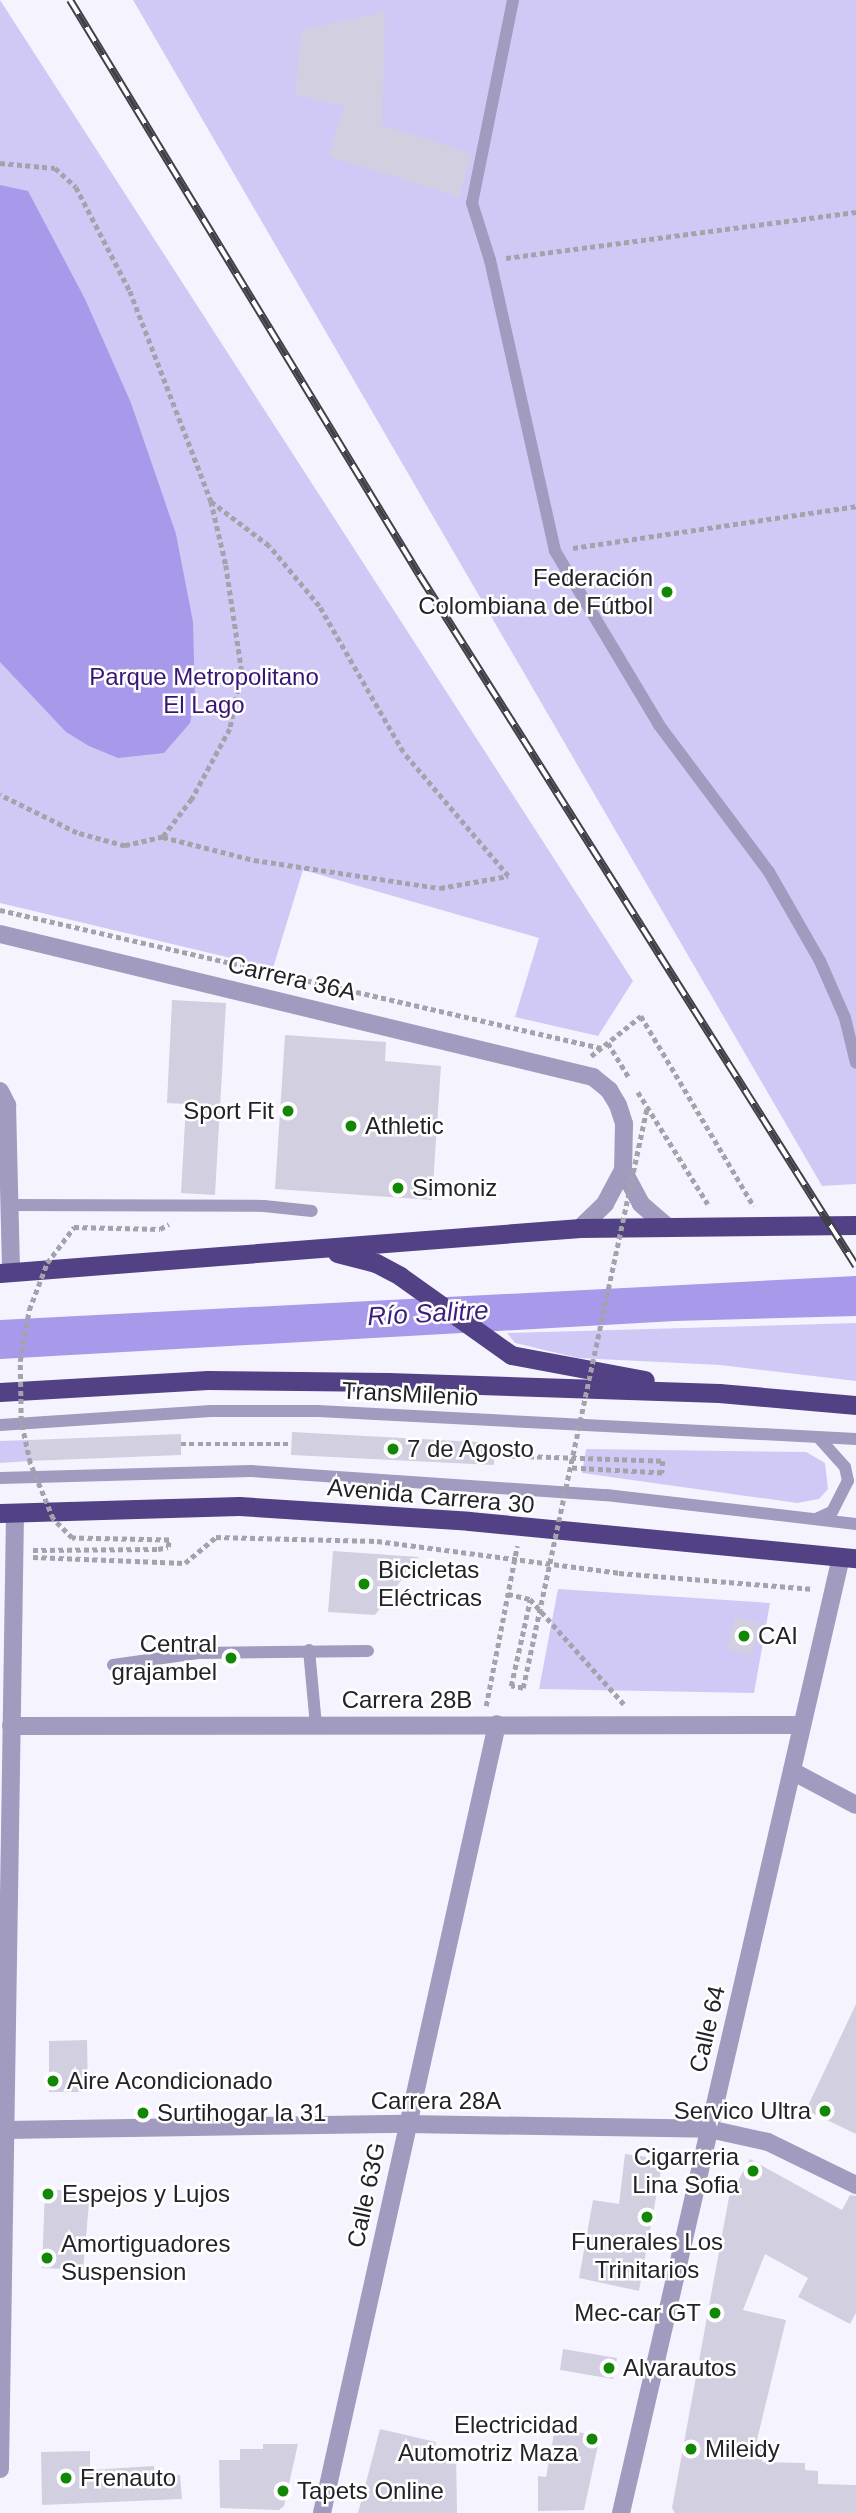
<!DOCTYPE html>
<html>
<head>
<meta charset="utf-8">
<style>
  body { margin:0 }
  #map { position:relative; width:856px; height:2513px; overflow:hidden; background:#f5f4fe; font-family:Helvetica,sans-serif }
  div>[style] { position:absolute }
  .green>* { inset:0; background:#d0c9f6 }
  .water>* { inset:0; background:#a999eb }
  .building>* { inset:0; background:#d2d0e0 }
  .path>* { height:4.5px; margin-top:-2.25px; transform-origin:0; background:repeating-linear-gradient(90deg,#a4a3ac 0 5px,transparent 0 8.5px) }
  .service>* { height:12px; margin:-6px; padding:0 6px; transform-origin:6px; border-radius:6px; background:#a09bbf }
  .minor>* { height:18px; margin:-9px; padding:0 9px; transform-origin:9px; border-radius:9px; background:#a09bbf }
  .tertiary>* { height:18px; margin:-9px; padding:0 9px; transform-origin:9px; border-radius:9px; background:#a09bbf }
  .trunk>* { height:19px; margin:-9.5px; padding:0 9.5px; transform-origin:9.5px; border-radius:9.5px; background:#524184 }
  .rail>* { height:8px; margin-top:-4px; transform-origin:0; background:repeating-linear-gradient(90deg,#fff 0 16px,#414047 0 32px); box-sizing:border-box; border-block:2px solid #414047 }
  .path-bridge>* { height:4.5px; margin-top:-2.25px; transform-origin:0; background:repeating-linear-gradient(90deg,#a4a3ac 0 5px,transparent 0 8.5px) }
  .dots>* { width:19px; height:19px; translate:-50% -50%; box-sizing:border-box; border:4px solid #fff; border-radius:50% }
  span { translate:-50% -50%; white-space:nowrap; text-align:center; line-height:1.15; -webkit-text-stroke:5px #fff; paint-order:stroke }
  .poi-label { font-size:24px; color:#232228 }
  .right { translate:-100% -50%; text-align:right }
  .left { translate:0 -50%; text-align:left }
  .park-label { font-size:24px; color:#381575 }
  .street-label { font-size:24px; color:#232228 }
  .water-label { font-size:26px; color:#3e1e7c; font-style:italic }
</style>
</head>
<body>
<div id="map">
  <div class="green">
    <div style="clip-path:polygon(0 0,633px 981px,598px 1036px,515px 1017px,539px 938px,303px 870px,273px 968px,0 903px)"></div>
    <div style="clip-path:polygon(133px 0,856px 0,856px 1184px,822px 1186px)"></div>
    <div style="clip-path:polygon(856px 1323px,856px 1381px,720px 1365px,578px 1358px,515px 1343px,507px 1333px)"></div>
    <div style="clip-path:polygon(29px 1440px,30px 1461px,0 1463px,0 1441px)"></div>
    <div style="clip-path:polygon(586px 1449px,806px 1452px,825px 1463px,828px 1489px,819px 1499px,797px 1503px,582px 1473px)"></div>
    <div style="clip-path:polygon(558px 1589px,770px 1603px,754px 1693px,539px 1689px)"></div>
  </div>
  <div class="water">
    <div style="clip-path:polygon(0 185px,28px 191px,85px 299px,131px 403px,176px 534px,193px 622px,195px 699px,190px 723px,164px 753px,118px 758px,89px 746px,66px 732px,0 662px)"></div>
    <div style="clip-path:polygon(856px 1276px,856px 1316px,675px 1321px,0 1359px,0 1320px)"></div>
  </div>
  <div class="building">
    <div style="clip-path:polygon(385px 12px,382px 125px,472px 154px,459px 197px,329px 156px,344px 106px,295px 94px,302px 30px)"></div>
    <div style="clip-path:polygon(172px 1000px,226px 1003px,215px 1195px,181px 1193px,186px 1104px,167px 1103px)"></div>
    <div style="clip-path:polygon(285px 1035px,386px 1042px,385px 1061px,441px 1066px,432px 1200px,275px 1189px)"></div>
    <div style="clip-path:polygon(292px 1432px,495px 1443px,494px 1465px,291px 1455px)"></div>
    <div style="clip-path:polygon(181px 1434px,181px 1455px,30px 1461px,29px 1440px)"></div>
    <div style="clip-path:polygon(333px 1551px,419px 1557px,375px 1615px,328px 1612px)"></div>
    <div style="clip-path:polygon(735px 1617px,759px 1623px,752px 1655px,728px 1649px)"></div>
    <div style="clip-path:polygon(856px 2004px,856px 2134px,806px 2110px)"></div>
    <div style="clip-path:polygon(87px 2040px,88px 2092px,49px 2092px,49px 2041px)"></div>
    <div style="clip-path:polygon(625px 2154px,663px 2159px,639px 2291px,579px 2278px,593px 2200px,619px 2204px)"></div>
    <div style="clip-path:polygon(750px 2159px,842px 2210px,850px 2195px,856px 2196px,856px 2313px,850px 2324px,798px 2297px,808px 2278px,765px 2254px,743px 2310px,786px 2320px,756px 2444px,764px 2448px,762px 2462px,805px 2463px,805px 2470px,818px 2471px,818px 2484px,856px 2485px,856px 2513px,675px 2513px,672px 2508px,729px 2197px)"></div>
    <div style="clip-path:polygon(45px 2189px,90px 2192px,83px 2270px,42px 2268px)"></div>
    <div style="clip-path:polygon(563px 2349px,617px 2358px,613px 2379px,560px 2370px)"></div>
    <div style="clip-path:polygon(555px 2428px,600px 2436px,584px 2510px,538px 2511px,538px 2476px,546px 2477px)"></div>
    <div style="clip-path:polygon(380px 2429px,436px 2442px,435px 2448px,456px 2448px,457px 2513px,358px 2513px)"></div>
    <div style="clip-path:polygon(263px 2444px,298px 2444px,284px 2506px,279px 2510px,220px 2508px,219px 2460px,240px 2460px,240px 2449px,263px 2449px)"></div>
    <div style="clip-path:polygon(90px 2451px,90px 2470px,154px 2466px,155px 2477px,180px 2475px,182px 2499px,42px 2505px,41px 2452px)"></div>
  </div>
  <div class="path">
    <div style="left:0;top:163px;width:55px;rotate:5.2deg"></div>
    <div style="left:55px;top:168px;width:28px;rotate:42deg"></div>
    <div style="left:76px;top:187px;width:117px;rotate:62.6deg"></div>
    <div style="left:130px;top:291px;width:225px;rotate:68.9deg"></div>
    <div style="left:211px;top:501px;width:66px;rotate:76.8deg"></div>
    <div style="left:226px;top:565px;width:108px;rotate:81.5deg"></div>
    <div style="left:242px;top:672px;width:58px;rotate:101.9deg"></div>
    <div style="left:230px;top:729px;width:80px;rotate:118.5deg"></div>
    <div style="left:192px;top:799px;width:48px;rotate:127.3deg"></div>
    <div style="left:163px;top:837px;width:39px;rotate:167deg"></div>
    <div style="left:125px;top:846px;width:50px;rotate:-164.8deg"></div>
    <div style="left:77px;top:833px;width:86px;rotate:-153.7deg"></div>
    <div style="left:506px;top:258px;width:353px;rotate:-7.5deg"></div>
    <div style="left:573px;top:548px;width:286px;rotate:-8.4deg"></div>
    <div style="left:163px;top:837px;width:94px;rotate:14.2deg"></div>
    <div style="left:254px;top:860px;width:188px;rotate:8.6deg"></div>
    <div style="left:440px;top:888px;width:69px;rotate:-10deg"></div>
    <div style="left:508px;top:876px;width:162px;rotate:-130.3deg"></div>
    <div style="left:403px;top:752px;width:168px;rotate:-119.9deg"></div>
    <div style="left:319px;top:606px;width:78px;rotate:-129.8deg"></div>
    <div style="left:269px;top:546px;width:73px;rotate:-142.8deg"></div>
    <div style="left:0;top:910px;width:617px;rotate:12.93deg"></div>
    <div style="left:608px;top:1043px;width:42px;rotate:58.6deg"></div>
    <div style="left:591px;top:1056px;width:64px;rotate:-38.7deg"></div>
    <div style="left:641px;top:1016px;width:221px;rotate:59.3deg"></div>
    <div style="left:638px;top:1092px;width:132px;rotate:58deg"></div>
    <div style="left:74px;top:1227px;width:86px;rotate:1.3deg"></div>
    <div style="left:160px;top:1229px;width:10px;rotate:-29deg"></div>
    <div style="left:181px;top:1444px;width:110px"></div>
    <div style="left:495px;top:1455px;width:168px;rotate:2deg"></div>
    <div style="left:663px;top:1461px;width:12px;rotate:95deg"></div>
    <div style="left:662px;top:1473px;width:91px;rotate:-176.9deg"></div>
    <div style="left:33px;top:1550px;width:125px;rotate:-0.5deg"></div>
    <div style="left:158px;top:1549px;width:10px;rotate:-11deg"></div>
    <div style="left:168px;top:1547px;width:7px;rotate:-82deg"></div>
    <div style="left:169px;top:1540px;width:97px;rotate:-178.8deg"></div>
    <div style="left:33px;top:1557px;width:152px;rotate:2.3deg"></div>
    <div style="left:185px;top:1563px;width:40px;rotate:-40deg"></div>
    <div style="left:216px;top:1537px;width:161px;rotate:1.4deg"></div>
    <div style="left:377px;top:1541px;width:244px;rotate:7.5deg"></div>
    <div style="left:619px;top:1573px;width:195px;rotate:4.7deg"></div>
    <div style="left:508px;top:1594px;width:23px;rotate:13deg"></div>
    <div style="left:530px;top:1599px;width:141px;rotate:48.2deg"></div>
    <div style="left:523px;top:1688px;width:12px;rotate:-171deg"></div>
    <div style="left:511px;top:1686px;width:88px;rotate:-77.5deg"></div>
    <div style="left:486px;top:1706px;width:163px;rotate:-79deg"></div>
  </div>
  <div class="service">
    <div style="left:513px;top:0;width:207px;rotate:101.4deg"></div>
    <div style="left:472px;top:203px;width:60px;rotate:72.5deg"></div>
    <div style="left:490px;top:260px;width:298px;rotate:77.4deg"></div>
    <div style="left:555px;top:551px;width:203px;rotate:59.1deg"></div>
    <div style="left:659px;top:725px;width:184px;rotate:53.2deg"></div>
    <div style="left:769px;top:872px;width:103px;rotate:60.2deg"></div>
    <div style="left:820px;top:961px;width:62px;rotate:66.3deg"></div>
    <div style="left:845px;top:1018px;width:46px;rotate:76.3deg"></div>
    <div style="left:11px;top:1205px;width:253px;rotate:0.2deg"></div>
    <div style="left:264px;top:1206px;width:48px;rotate:5.9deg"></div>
    <div style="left:0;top:1425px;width:211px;rotate:-3.8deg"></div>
    <div style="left:211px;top:1411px;width:107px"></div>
    <div style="left:318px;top:1411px;width:539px;rotate:2.98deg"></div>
    <div style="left:0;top:1478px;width:251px;rotate:-1.6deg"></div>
    <div style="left:251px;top:1471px;width:356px;rotate:3.9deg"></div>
    <div style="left:606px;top:1495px;width:252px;rotate:6.6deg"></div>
    <div style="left:816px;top:1519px;width:17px;rotate:-24deg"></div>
    <div style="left:832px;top:1512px;width:35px;rotate:-63deg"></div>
    <div style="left:848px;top:1481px;width:14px;rotate:-102deg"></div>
    <div style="left:845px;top:1467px;width:39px;rotate:-132deg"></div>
    <div style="left:309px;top:1650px;width:75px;rotate:84.7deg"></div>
    <div style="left:113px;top:1665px;width:86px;rotate:-8deg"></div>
    <div style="left:198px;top:1653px;width:170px;rotate:-0.7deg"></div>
  </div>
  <div class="minor">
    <div style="left:0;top:934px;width:610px;rotate:13.56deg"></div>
    <div style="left:593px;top:1077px;width:21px;rotate:39deg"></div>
    <div style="left:609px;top:1090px;width:17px;rotate:59deg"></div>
    <div style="left:618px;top:1105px;width:20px;rotate:72deg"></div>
    <div style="left:624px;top:1124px;width:46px;rotate:91.2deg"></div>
    <div style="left:623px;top:1170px;width:38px;rotate:118deg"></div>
    <div style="left:605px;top:1204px;width:35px;rotate:136deg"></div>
    <div style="left:0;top:1091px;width:16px;rotate:63deg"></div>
    <div style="left:7px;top:1105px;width:168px;rotate:88.6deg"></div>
    <div style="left:623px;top:1170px;width:38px;rotate:62deg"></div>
    <div style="left:641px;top:1204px;width:33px;rotate:41deg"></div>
    <div style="left:11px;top:1726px;width:791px;rotate:-0.07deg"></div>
    <div style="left:792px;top:1771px;width:72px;rotate:28deg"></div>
    <div style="left:322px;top:2513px;width:808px;rotate:-77.49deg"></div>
  </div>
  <div class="tertiary">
    <div style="left:5px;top:2130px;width:401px;rotate:-0.9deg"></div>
    <div style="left:406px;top:2124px;width:303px;rotate:0.9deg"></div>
    <div style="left:709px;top:2129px;width:60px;rotate:12.4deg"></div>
    <div style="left:768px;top:2142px;width:98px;rotate:26deg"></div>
    <div style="left:0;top:2469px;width:956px;rotate:-89.1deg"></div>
    <div style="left:621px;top:2513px;width:981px;rotate:-77.04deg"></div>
  </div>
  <div class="trunk">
    <div style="left:337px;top:1253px;width:40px;rotate:14.4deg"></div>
    <div style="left:376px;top:1263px;width:27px;rotate:28deg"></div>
    <div style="left:400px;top:1276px;width:136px;rotate:35.4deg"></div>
    <div style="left:511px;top:1355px;width:136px;rotate:10.6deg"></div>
    <div style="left:0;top:1273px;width:582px;rotate:-4.44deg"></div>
    <div style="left:580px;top:1228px;width:276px;rotate:-0.6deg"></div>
    <div style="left:0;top:1392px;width:208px;rotate:-3.3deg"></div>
    <div style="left:208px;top:1380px;width:180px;rotate:0.6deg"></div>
    <div style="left:388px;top:1382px;width:331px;rotate:1.9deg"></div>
    <div style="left:719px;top:1393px;width:138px;rotate:5deg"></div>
    <div style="left:0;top:1513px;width:239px;rotate:-1.7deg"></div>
    <div style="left:239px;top:1506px;width:230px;rotate:3.7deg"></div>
    <div style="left:469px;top:1521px;width:389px;rotate:5.5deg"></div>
  </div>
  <div class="rail">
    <div style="left:70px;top:0;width:674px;rotate:58.72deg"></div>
    <div style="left:420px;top:576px;width:816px;rotate:57.71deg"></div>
  </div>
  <div class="path-bridge">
    <div style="left:72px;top:1538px;width:27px;rotate:-135deg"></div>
    <div style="left:53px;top:1519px;width:61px;rotate:-112.3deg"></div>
    <div style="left:30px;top:1463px;width:43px;rotate:-102.1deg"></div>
    <div style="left:21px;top:1421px;width:60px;rotate:-91deg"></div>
    <div style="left:20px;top:1361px;width:52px;rotate:-80deg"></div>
    <div style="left:29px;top:1310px;width:50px;rotate:-69deg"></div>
    <div style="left:47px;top:1263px;width:45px;rotate:-53.1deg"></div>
    <div style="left:523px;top:1688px;width:594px;rotate:-77.95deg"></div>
  </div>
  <div class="dots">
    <div style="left:667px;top:592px;background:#128705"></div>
    <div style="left:288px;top:1111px;background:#128705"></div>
    <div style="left:351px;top:1126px;background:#128705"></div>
    <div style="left:398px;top:1188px;background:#128705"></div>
    <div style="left:393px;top:1449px;background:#128705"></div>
    <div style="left:364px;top:1584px;background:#128705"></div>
    <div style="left:744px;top:1636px;background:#128705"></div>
    <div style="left:231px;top:1658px;background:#128705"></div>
    <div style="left:53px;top:2081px;background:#128705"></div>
    <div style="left:825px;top:2111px;background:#128705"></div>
    <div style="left:143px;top:2113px;background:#128705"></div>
    <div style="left:753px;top:2171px;background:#128705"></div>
    <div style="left:48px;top:2194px;background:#128705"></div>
    <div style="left:647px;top:2217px;background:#128705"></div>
    <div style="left:47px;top:2258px;background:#128705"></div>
    <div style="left:715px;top:2313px;background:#128705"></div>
    <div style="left:609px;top:2368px;background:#128705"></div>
    <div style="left:592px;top:2439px;background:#128705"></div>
    <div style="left:691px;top:2449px;background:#128705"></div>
    <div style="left:66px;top:2478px;background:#128705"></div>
    <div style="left:283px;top:2491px;background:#128705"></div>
  </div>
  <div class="poi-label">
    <span class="right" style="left:653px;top:592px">Federación<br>Colombiana de Fútbol</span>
    <span class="right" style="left:274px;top:1111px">Sport Fit</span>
    <span class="left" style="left:365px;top:1126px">Athletic</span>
    <span class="left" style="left:412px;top:1188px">Simoniz</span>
    <span class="left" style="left:407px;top:1449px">7 de Agosto</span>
    <span class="left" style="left:378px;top:1584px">Bicicletas<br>Eléctricas</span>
    <span class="left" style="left:758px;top:1636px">CAI</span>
    <span class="right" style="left:217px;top:1658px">Central<br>grajambel</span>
    <span class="left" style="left:67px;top:2081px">Aire Acondicionado</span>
    <span class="right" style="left:811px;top:2111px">Servico Ultra</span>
    <span class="left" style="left:157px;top:2113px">Surtihogar la 31</span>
    <span class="right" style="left:739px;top:2171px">Cigarreria<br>Lina Sofia</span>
    <span class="left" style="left:62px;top:2194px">Espejos y Lujos</span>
    <span style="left:647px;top:2256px">Funerales Los<br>Trinitarios</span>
    <span class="left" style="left:61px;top:2258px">Amortiguadores<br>Suspension</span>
    <span class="right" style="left:701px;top:2313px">Mec-car GT</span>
    <span class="left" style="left:623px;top:2368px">Alvarautos</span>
    <span class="right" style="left:578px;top:2439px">Electricidad<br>Automotriz Maza</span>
    <span class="left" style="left:705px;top:2449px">Mileidy</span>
    <span class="left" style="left:80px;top:2478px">Frenauto</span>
    <span class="left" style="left:297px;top:2491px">Tapets Online</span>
  </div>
  <div class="park-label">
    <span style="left:204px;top:691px">Parque Metropolitano<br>El Lago</span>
  </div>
  <div class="street-label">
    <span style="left:292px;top:978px;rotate:13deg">Carrera 36A</span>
    <span style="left:410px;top:1394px;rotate:3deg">TransMilenio</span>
    <span style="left:431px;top:1496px;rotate:5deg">Avenida Carrera 30</span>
    <span style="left:407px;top:1700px">Carrera 28B</span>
    <span style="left:707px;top:2029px;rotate:-77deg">Calle 64</span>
    <span style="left:436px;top:2101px">Carrera 28A</span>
    <span style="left:366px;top:2195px;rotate:-78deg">Calle 63G</span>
  </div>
  <div class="water-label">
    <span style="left:428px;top:1314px;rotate:-3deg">Río Salitre</span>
  </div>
</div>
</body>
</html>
